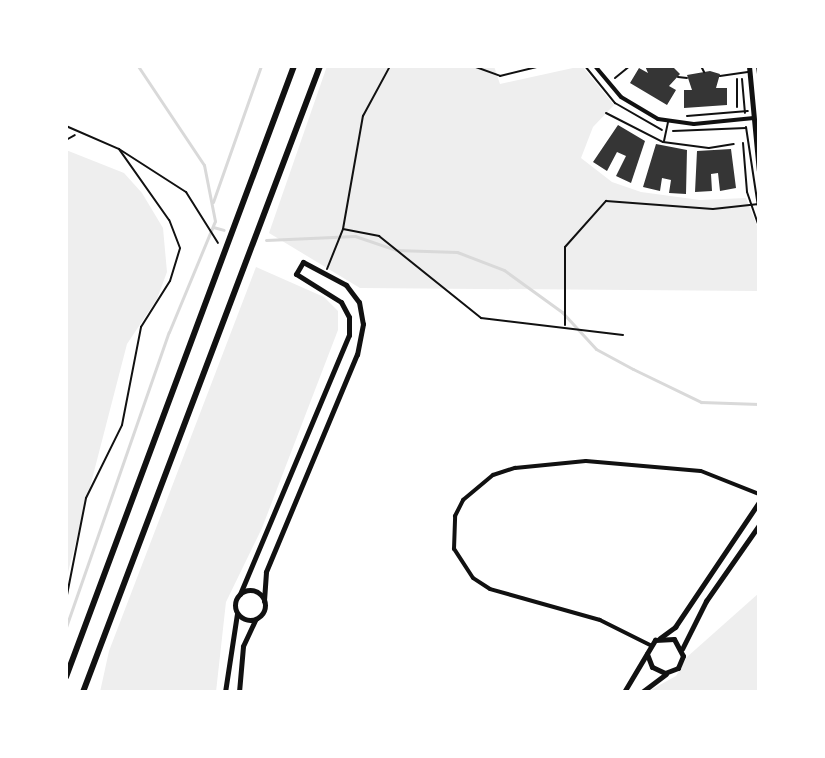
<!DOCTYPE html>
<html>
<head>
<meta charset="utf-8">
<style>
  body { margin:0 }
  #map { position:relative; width:825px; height:758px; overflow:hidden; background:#fff; font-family:Overpass,sans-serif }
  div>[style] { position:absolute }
  .green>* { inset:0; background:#eee }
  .stream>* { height:3px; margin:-1.5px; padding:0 1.5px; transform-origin:1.5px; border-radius:1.5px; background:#d9d9d9 }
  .building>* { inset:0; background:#353535 }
  .path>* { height:2px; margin:-1px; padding:0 1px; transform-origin:1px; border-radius:1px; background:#111 }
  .service>* { height:2px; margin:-1px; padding:0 1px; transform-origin:1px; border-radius:1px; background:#111 }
  .minor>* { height:4px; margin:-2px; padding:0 2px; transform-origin:2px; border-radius:2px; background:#111 }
  .tertiary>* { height:5px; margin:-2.5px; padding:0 2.5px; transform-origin:2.5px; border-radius:2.5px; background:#111 }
  .tertiary>.ring { margin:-2.5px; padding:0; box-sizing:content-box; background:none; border:5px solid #111; border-radius:50% }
  .secondary>* { height:6px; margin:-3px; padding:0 3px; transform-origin:3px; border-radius:3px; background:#111 }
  span { translate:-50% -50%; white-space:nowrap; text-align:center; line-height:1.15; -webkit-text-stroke:8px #fff; paint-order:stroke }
  .frame { position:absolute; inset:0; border:68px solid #fff; pointer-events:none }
</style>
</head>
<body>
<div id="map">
  <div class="green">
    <div style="clip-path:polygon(327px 66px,494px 66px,500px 84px,582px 66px,614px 105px,593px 127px,581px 158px,612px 182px,641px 192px,700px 200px,746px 198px,759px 231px,759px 291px,360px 288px,269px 233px)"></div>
    <div style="clip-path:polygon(66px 150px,124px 173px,142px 193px,163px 228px,167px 272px,157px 299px,127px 344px,66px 580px)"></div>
    <div style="clip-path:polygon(256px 267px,324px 297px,338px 311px,338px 330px,262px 528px,226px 602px,216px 692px,100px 692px,109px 651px)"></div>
    <div style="clip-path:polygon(759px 593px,759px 692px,647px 692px,676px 676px,687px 657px)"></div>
  </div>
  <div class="stream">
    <div style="left:213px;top:202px;width:144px;rotate:-70.6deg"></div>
    <div style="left:213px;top:227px;width:11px;rotate:15deg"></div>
    <div style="left:266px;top:240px;width:89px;rotate:-2.6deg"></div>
    <div style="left:355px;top:236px;width:43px;rotate:18.9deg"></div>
    <div style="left:396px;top:250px;width:61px;rotate:1.9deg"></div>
    <div style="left:457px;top:252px;width:50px;rotate:21deg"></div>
    <div style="left:504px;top:270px;width:72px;rotate:35.9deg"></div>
    <div style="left:562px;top:312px;width:50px;rotate:47.4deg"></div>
    <div style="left:596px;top:349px;width:42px;rotate:28.4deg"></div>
    <div style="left:633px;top:369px;width:76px;rotate:25.9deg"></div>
    <div style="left:701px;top:402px;width:58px;rotate:2deg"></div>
    <div style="left:66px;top:627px;width:312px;rotate:-70.8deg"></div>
    <div style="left:169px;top:332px;width:120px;rotate:-67.5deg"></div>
    <div style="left:215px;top:221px;width:57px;rotate:-101.1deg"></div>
    <div style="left:204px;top:165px;width:119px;rotate:-123.7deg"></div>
  </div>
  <div class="building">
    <div style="clip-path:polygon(645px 66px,672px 66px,680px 74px,669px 86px,676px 90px,667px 105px,630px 83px,639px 68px,648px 73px)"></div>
    <div style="clip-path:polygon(710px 71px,720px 74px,716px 88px,727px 88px,727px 105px,684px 108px,684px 90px,692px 90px,687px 75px)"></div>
    <div style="clip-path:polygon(618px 125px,645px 141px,631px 183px,616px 176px,626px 156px,617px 152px,607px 171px,593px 162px)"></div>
    <div style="clip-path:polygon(656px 144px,687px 150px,686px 194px,669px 193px,671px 180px,662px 178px,660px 191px,643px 187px)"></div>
    <div style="clip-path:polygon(731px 149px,736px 188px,720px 191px,718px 173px,711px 174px,712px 191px,695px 192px,697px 151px)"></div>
  </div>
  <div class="path">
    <div style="left:473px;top:66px;width:29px;rotate:20deg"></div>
    <div style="left:500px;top:76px;width:42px;rotate:-13.7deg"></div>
    <div style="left:585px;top:66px;width:48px;rotate:51deg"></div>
    <div style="left:615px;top:103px;width:54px;rotate:29.9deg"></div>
    <div style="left:701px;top:66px;width:7px;rotate:63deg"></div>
    <div style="left:757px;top:66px;width:16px;rotate:83deg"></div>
    <div style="left:615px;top:78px;width:19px;rotate:-39deg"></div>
    <div style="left:737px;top:79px;width:28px;rotate:90deg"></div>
    <div style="left:742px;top:79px;width:34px;rotate:85deg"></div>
    <div style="left:687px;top:116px;width:61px;rotate:-4.7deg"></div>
    <div style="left:66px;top:126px;width:58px;rotate:23.5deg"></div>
    <div style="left:119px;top:149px;width:80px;rotate:32.7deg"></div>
    <div style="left:186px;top:192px;width:60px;rotate:57.9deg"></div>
    <div style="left:746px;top:127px;width:87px;rotate:81.4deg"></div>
    <div style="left:673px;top:131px;width:73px;rotate:-2.4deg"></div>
    <div style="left:66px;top:140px;width:10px;rotate:-29deg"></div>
    <div style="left:743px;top:143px;width:49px;rotate:85.3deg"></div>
    <div style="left:747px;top:192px;width:36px;rotate:71deg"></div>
    <div style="left:343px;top:229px;width:37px;rotate:11deg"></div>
    <div style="left:379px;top:236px;width:131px;rotate:38.8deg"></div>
    <div style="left:481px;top:318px;width:143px;rotate:6.8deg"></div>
    <div style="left:327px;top:269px;width:43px;rotate:-68.2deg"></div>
    <div style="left:343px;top:229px;width:115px;rotate:-80deg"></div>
    <div style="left:363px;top:116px;width:57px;rotate:-61.6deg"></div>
    <div style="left:565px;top:325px;width:78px;rotate:-90deg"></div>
    <div style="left:565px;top:247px;width:62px;rotate:-48.3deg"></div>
    <div style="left:606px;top:201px;width:107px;rotate:4.3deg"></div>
    <div style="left:713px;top:209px;width:46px;rotate:-6.2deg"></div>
    <div style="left:66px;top:600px;width:104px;rotate:-78.9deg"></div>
    <div style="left:86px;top:498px;width:81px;rotate:-63.7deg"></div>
    <div style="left:122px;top:425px;width:100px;rotate:-79deg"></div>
    <div style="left:141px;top:327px;width:54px;rotate:-57.8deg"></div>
    <div style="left:170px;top:281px;width:34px;rotate:-73deg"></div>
    <div style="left:180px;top:248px;width:30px;rotate:-111deg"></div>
    <div style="left:169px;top:220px;width:87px;rotate:-125.2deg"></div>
  </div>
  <div class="service">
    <div style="left:720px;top:76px;width:28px;rotate:-8deg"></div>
    <div style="left:678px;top:77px;width:9px;rotate:6deg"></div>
    <div style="left:606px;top:113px;width:64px;rotate:27deg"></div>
    <div style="left:663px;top:142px;width:46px;rotate:7.4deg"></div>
    <div style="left:709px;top:148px;width:25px;rotate:-9deg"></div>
    <div style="left:664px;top:141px;width:19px;rotate:-78deg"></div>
  </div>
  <div class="minor">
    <div style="left:595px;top:66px;width:40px;rotate:50deg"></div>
    <div style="left:621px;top:97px;width:43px;rotate:30.7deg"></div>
    <div style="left:658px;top:119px;width:36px;rotate:8deg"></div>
    <div style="left:694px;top:124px;width:60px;rotate:-5.7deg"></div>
    <div style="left:650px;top:645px;width:56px;rotate:-153.4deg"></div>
    <div style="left:600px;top:620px;width:114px;rotate:-164.3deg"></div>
    <div style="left:490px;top:589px;width:20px;rotate:-147deg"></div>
    <div style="left:473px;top:578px;width:35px;rotate:-123deg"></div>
    <div style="left:454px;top:549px;width:33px;rotate:-88deg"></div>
    <div style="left:455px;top:516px;width:18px;rotate:-63deg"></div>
    <div style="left:463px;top:500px;width:39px;rotate:-40deg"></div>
    <div style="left:493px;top:475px;width:23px;rotate:-18deg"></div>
    <div style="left:515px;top:468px;width:71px;rotate:-5.6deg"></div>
    <div style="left:586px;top:461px;width:115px;rotate:5deg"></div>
    <div style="left:701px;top:471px;width:62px;rotate:21.6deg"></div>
  </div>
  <div class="tertiary">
    <div style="left:749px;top:66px;width:105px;rotate:84.6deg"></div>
    <div class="ring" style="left:235px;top:590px;width:25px;height:25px"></div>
    <div style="left:240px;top:594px;width:281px;rotate:-67.2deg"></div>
    <div style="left:349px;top:335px;width:18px;rotate:-90deg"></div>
    <div style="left:349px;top:317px;width:17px;rotate:-118deg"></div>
    <div style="left:341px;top:302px;width:53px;rotate:-148.1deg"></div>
    <div style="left:296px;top:274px;width:14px;rotate:-60deg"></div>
    <div style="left:303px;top:262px;width:49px;rotate:28.1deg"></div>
    <div style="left:346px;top:285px;width:21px;rotate:53deg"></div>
    <div style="left:359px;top:302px;width:22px;rotate:80deg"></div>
    <div style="left:363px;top:324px;width:31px;rotate:101deg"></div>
    <div style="left:357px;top:354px;width:236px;rotate:112.7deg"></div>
    <div style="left:266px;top:572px;width:29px;rotate:94deg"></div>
    <div style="left:660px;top:638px;width:19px;rotate:-36deg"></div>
    <div style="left:675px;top:627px;width:151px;rotate:-56.1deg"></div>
    <div style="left:682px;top:649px;width:54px;rotate:-63.4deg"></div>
    <div style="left:706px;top:601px;width:93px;rotate:-55.1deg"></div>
    <div style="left:225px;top:692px;width:79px;rotate:-81.3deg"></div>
    <div style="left:239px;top:692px;width:46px;rotate:-85deg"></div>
    <div style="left:243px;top:646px;width:29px;rotate:-65deg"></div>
    <div style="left:624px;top:692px;width:61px;rotate:-59.2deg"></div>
    <div style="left:655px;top:640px;width:19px;rotate:-3deg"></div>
    <div style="left:674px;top:639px;width:19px;rotate:62deg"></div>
    <div style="left:683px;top:656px;width:13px;rotate:113deg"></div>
    <div style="left:678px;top:668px;width:14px;rotate:159deg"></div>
    <div style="left:665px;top:673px;width:14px;rotate:-155deg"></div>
    <div style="left:652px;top:667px;width:14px;rotate:-111deg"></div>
    <div style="left:642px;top:692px;width:30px;rotate:-37deg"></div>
  </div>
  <div class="secondary">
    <div style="left:66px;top:677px;width:652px;rotate:-69.54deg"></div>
    <div style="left:83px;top:692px;width:669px;rotate:-69.26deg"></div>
  </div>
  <div class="frame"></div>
</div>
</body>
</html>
